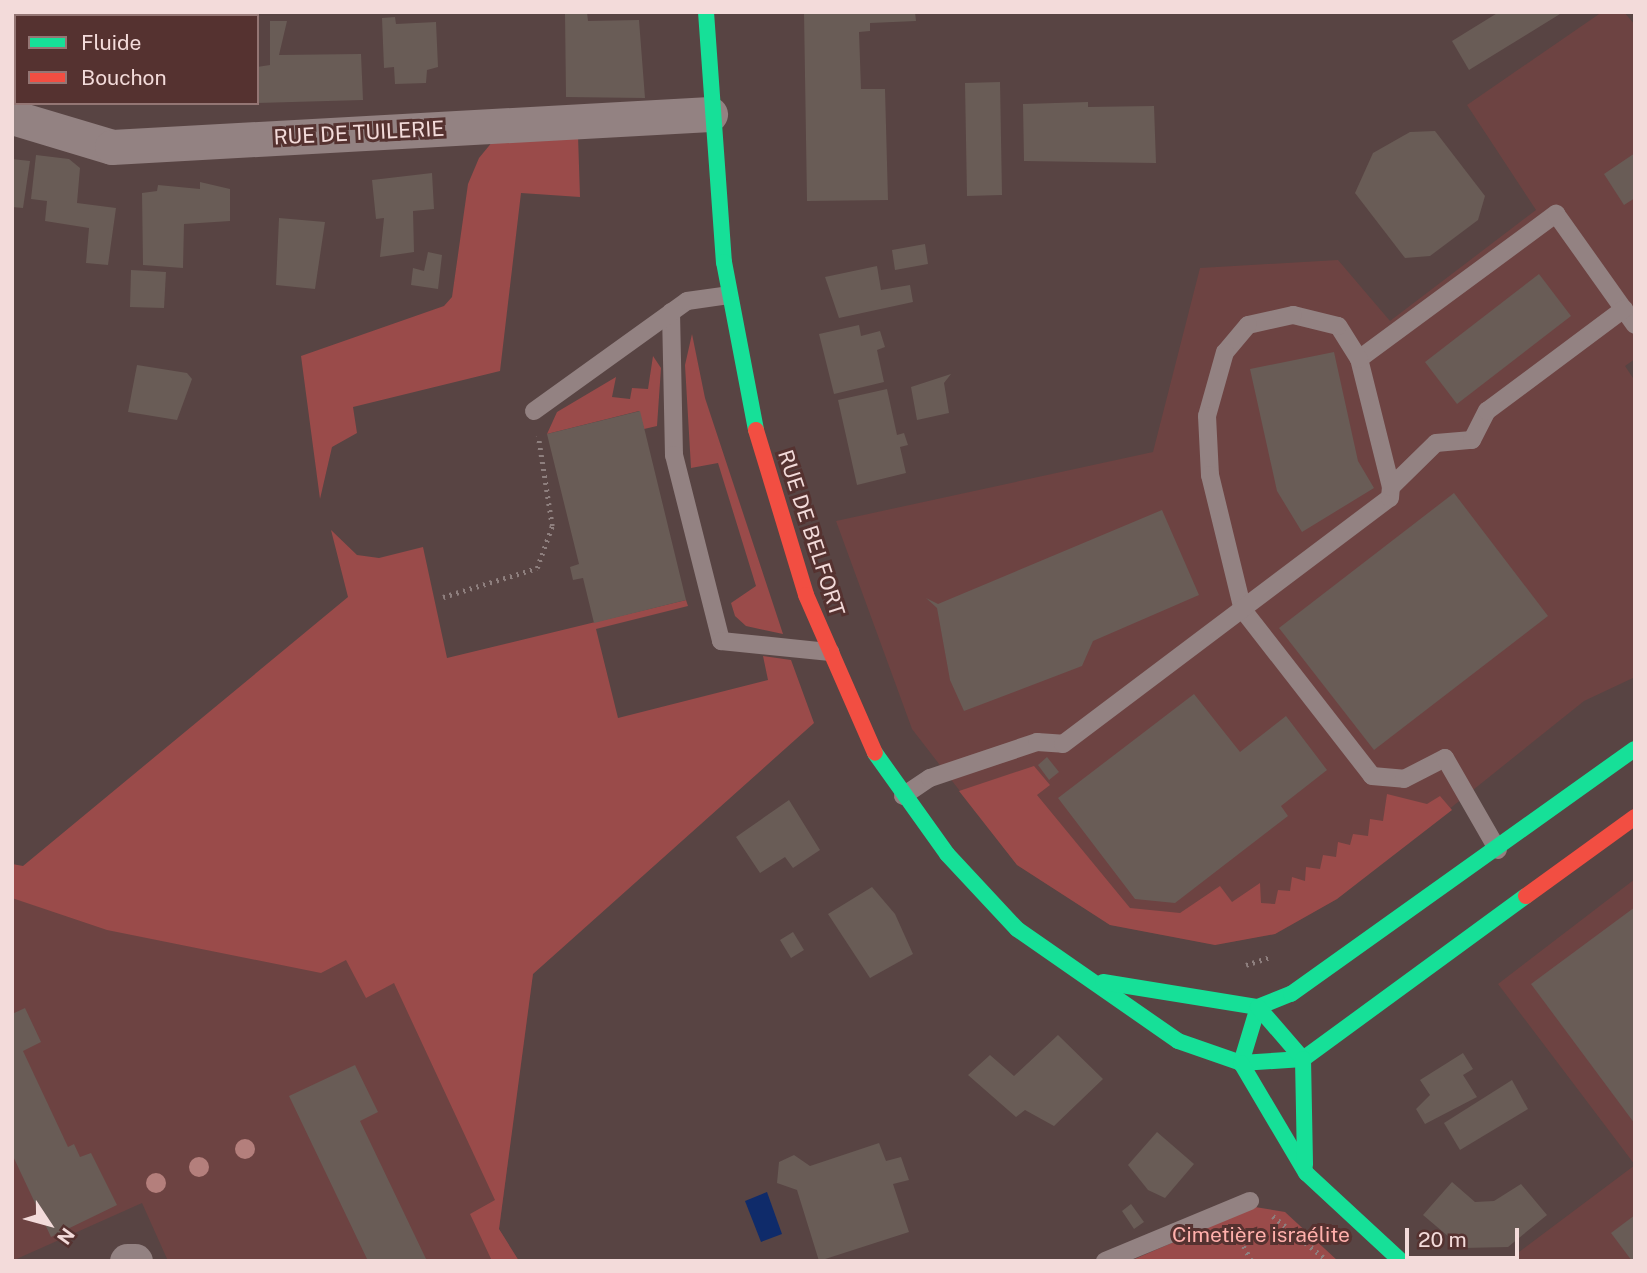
<!DOCTYPE html>
<html>
<head>
<meta charset="utf-8">
<style>
  body { margin:0 }
  #map { position:relative; width:1647px; height:1273px; overflow:hidden; background:#584443; font-family:"Public Sans",sans-serif }
  div>[style] { position:absolute }
  .built>* { inset:0; background:#6d4342 }
  .green>* { inset:0; background:#9a4b4a }
  .water>* { inset:0; background:#0f2b6a }
  .building>* { inset:0; background:#695c56 }
  .path>* { height:4.5px; margin-top:-2.25px; transform-origin:0; background:repeating-linear-gradient(90deg,#8e7f7e 0 2px,transparent 0 7px) }
  .lane>* { height:18px; margin:-9px; padding:0 9px; transform-origin:9px; border-radius:9px; background:#938282 }
  .street>* { height:35px; margin:-17.5px; padding:0 17.5px; transform-origin:17.5px; border-radius:17.5px; background:#938282 }
  .fast>* { height:16px; margin:-8px; padding:0 8px; transform-origin:8px; border-radius:8px; background:#16e098 }
  .jam>* { height:16px; margin:-8px; padding:0 8px; transform-origin:8px; border-radius:8px; background:#f24e42 }
  .trees>* { width:20px; height:20px; margin:-10px; border-radius:50%; background:#b47f7c }
  span { translate:-50% -50%; white-space:nowrap; text-align:center; line-height:1.15; -webkit-text-stroke:6px #553230; paint-order:stroke }
  .street-label { font-size:21px; color:#f3dbda }
  .park-label { font-size:21px; color:#ffafab }
  .frame { position:absolute; inset:0; border:14px solid #f3dbda; pointer-events:none }
  .legend { position:absolute; left:14px; top:14px; width:245px; height:91px; box-sizing:border-box; background:#553230; border:2px solid #947674; margin:0; padding:9px 12px; list-style:none; font-size:21px; color:#f3dbda }
  .legend li { display:flex; align-items:center; gap:14px; height:35px }
  .legend b { width:35px; border:2px solid #947674 }
  .north { position:absolute; left:14px; top:1189px; width:70px; height:70px; -webkit-text-stroke:5px #553230; paint-order:stroke; rotate:126deg; font-size:19px; font-weight:700; line-height:28px; text-align:center; color:#f3dbda }
  .north::after { content:''; display:block; margin:auto; width:24px; height:32px; background:#f3dbda; clip-path:polygon(50% 0,100% 100%,50% 72%,0 100%) }
  .scale { position:absolute; left:1405px; top:1228px; width:114px; height:32px; box-sizing:border-box; border:4px solid #f3dbda; border-top:0; padding-left:9px; font-size:21px; line-height:24px; white-space:nowrap; color:#f3dbda; -webkit-text-stroke:5px #553230; paint-order:stroke }
</style>
</head>
<body>
<div id="map">
  <div class="built">
    <div style="clip-path:polygon(1602px 12px,1624px 12px,1635px 25px,1635px 359px,1625px 366px,1635px 381px,1635px 677px,1584px 701px,1337px 899px,1275px 934px,1215px 945px,1110px 925px,1017px 865px,912px 729px,836px 521px,1153px 452px,1200px 268px,1338px 260px,1390px 321px,1536px 210px,1467px 105px)"></div>
    <div style="clip-path:polygon(12px 864px,172px 904px,533px 974px,499px 1229px,519px 1261px,168px 1261px,142px 1203px,12px 1261px)"></div>
    <div style="clip-path:polygon(1635px 879px,1635px 1261px,1507px 1261px,1635px 1165px,1498px 984px)"></div>
  </div>
  <div class="green">
    <div style="clip-path:polygon(578px 135px,580px 197px,521px 193px,500px 371px,353px 407px,357px 433px,332px 447px,320px 499px,301px 356px,444px 306px,452px 297px,468px 184px,479px 158px,493px 141px)"></div>
    <div style="clip-path:polygon(692px 334px,705px 398px,783px 634px,746px 626px,735px 616px,731px 603px,756px 586px,718px 463px,691px 468px,685px 365px)"></div>
    <div style="clip-path:polygon(653px 356px,661px 368px,657px 426px,644px 429px,639px 411px,547px 434px,557px 412px,616px 377px,612px 397px,630px 399px,632px 388px,648px 389px)"></div>
    <div style="clip-path:polygon(331px 530px,357px 555px,379px 558px,423px 547px,447px 658px,686px 600px,688px 606px,596px 629px,618px 718px,768px 680px,763px 656px,791px 660px,814px 723px,533px 974px,499px 1229px,519px 1261px,492px 1261px,470px 1214px,495px 1200px,394px 983px,366px 998px,346px 960px,321px 973px,107px 930px,12px 898px,12px 864px,23px 866px,348px 597px)"></div>
    <div style="clip-path:polygon(1034px 766px,1050px 785px,1037px 795px,1130px 908px,1180px 913px,1220px 886px,1232px 902px,1260px 883px,1261px 903px,1275px 904px,1278px 890px,1290px 891px,1292px 877px,1305px 881px,1306px 867px,1320px 869px,1323px 855px,1336px 857px,1338px 842px,1350px 845px,1353px 834px,1368px 836px,1370px 819px,1383px 821px,1387px 794px,1427px 804px,1440px 796px,1452px 810px,1337px 899px,1275px 934px,1215px 945px,1110px 925px,1017px 865px,959px 791px)"></div>
    <div style="clip-path:polygon(1255px 1207px,1285px 1212px,1338px 1261px,1130px 1261px)"></div>
  </div>
  <div class="water">
    <div style="clip-path:polygon(767px 1192px,782px 1234px,761px 1242px,745px 1201px)"></div>
  </div>
  <div class="building">
    <div style="clip-path:polygon(168px 12px,206px 12px,206px 16px,168px 16px)"></div>
    <div style="clip-path:polygon(587px 12px,588px 21px,639px 20px,645px 98px,566px 97px,565px 13px)"></div>
    <div style="clip-path:polygon(804px 12px,915px 12px,916px 21px,870px 23px,870px 31px,859px 32px,861px 89px,885px 89px,888px 200px,807px 201px)"></div>
    <div style="clip-path:polygon(1499px 12px,1560px 14px,1469px 70px,1452px 41px)"></div>
    <div style="clip-path:polygon(395px 17px,396px 24px,436px 22px,438px 67px,427px 70px,426px 83px,395px 84px,394px 67px,384px 68px,382px 18px)"></div>
    <div style="clip-path:polygon(270px 21px,287px 21px,279px 55px,361px 54px,363px 100px,257px 103px,257px 67px,270px 65px)"></div>
    <div style="clip-path:polygon(1000px 82px,1002px 195px,967px 196px,965px 83px)"></div>
    <div style="clip-path:polygon(1088px 102px,1088px 107px,1154px 106px,1156px 163px,1024px 161px,1023px 104px)"></div>
    <div style="clip-path:polygon(1435px 131px,1485px 196px,1478px 220px,1430px 256px,1405px 258px,1355px 193px,1373px 153px,1410px 132px)"></div>
    <div style="clip-path:polygon(1635px 153px,1635px 198px,1624px 205px,1604px 174px)"></div>
    <div style="clip-path:polygon(36px 155px,69px 159px,80px 168px,77px 203px,116px 208px,108px 265px,86px 263px,89px 228px,45px 221px,47px 201px,31px 199px)"></div>
    <div style="clip-path:polygon(12px 159px,30px 161px,23px 208px,12px 207px)"></div>
    <div style="clip-path:polygon(432px 173px,434px 209px,413px 211px,414px 252px,380px 257px,384px 218px,376px 219px,372px 180px)"></div>
    <div style="clip-path:polygon(200px 182px,230px 189px,230px 221px,184px 224px,183px 268px,143px 265px,142px 193px,157px 191px,158px 185px,200px 189px)"></div>
    <div style="clip-path:polygon(279px 218px,325px 222px,315px 289px,276px 285px)"></div>
    <div style="clip-path:polygon(925px 244px,928px 264px,895px 270px,892px 250px)"></div>
    <div style="clip-path:polygon(428px 252px,442px 255px,438px 289px,411px 285px,413px 268px,424px 271px)"></div>
    <div style="clip-path:polygon(877px 266px,881px 290px,910px 285px,913px 302px,839px 318px,825px 277px)"></div>
    <div style="clip-path:polygon(131px 270px,166px 272px,164px 308px,130px 307px)"></div>
    <div style="clip-path:polygon(1539px 274px,1571px 316px,1457px 404px,1425px 362px)"></div>
    <div style="clip-path:polygon(859px 325px,861px 336px,880px 331px,885px 347px,877px 350px,884px 382px,834px 394px,819px 334px)"></div>
    <div style="clip-path:polygon(1334px 352px,1358px 461px,1374px 488px,1302px 532px,1277px 491px,1250px 369px)"></div>
    <div style="clip-path:polygon(137px 365px,187px 373px,192px 379px,177px 420px,128px 412px)"></div>
    <div style="clip-path:polygon(951px 374px,944px 383px,949px 413px,917px 420px,911px 387px)"></div>
    <div style="clip-path:polygon(887px 389px,897px 435px,904px 433px,908px 445px,900px 447px,906px 473px,857px 485px,838px 400px)"></div>
    <div style="clip-path:polygon(640px 411px,686px 600px,594px 623px,583px 578px,573px 580px,570px 567px,579px 564px,547px 434px)"></div>
    <div style="clip-path:polygon(1454px 493px,1548px 616px,1374px 750px,1279px 628px)"></div>
    <div style="clip-path:polygon(1162px 510px,1199px 595px,1093px 641px,1082px 666px,964px 711px,950px 680px,937px 608px,926px 598px,938px 604px)"></div>
    <div style="clip-path:polygon(1194px 694px,1240px 752px,1286px 716px,1327px 770px,1281px 806px,1288px 816px,1175px 903px,1135px 899px,1058px 798px)"></div>
    <div style="clip-path:polygon(1047px 757px,1059px 772px,1049px 780px,1038px 765px)"></div>
    <div style="clip-path:polygon(789px 800px,820px 850px,793px 868px,785px 857px,760px 873px,736px 837px)"></div>
    <div style="clip-path:polygon(872px 887px,895px 914px,913px 954px,870px 978px,828px 914px)"></div>
    <div style="clip-path:polygon(1635px 907px,1635px 1124px,1531px 984px)"></div>
    <div style="clip-path:polygon(793px 932px,804px 950px,791px 958px,780px 940px)"></div>
    <div style="clip-path:polygon(25px 1008px,41px 1042px,23px 1051px,68px 1147px,74px 1144px,80px 1157px,91px 1153px,117px 1205px,51px 1237px,12px 1154px,12px 1014px)"></div>
    <div style="clip-path:polygon(1058px 1035px,1103px 1079px,1054px 1126px,1025px 1110px,1016px 1117px,968px 1075px,990px 1055px,1014px 1076px)"></div>
    <div style="clip-path:polygon(1463px 1053px,1473px 1069px,1463px 1075px,1477px 1097px,1425px 1124px,1416px 1109px,1430px 1095px,1420px 1080px)"></div>
    <div style="clip-path:polygon(355px 1065px,378px 1112px,360px 1121px,427px 1261px,368px 1261px,289px 1096px)"></div>
    <div style="clip-path:polygon(1512px 1080px,1528px 1109px,1460px 1150px,1444px 1123px)"></div>
    <div style="clip-path:polygon(1157px 1132px,1194px 1164px,1165px 1198px,1148px 1190px,1128px 1165px)"></div>
    <div style="clip-path:polygon(879px 1143px,886px 1161px,901px 1157px,909px 1180px,893px 1184px,909px 1232px,819px 1261px,797px 1190px,777px 1183px,779px 1162px,794px 1155px,810px 1166px)"></div>
    <div style="clip-path:polygon(1452px 1182px,1475px 1202px,1494px 1201px,1521px 1184px,1547px 1215px,1508px 1247px,1462px 1248px,1423px 1215px)"></div>
    <div style="clip-path:polygon(1131px 1204px,1144px 1222px,1134px 1229px,1122px 1211px)"></div>
    <div style="clip-path:polygon(1635px 1215px,1635px 1261px,1632px 1261px,1611px 1233px)"></div>
  </div>
  <div class="path">
    <div style="left:443px;top:597px;width:98px;rotate:-17.1deg"></div>
    <div style="left:537px;top:568px;width:45px;rotate:-70.3deg"></div>
    <div style="left:552px;top:526px;width:91px;rotate:-98.8deg"></div>
    <div style="left:1246px;top:965px;width:26px;rotate:-18deg"></div>
    <div style="left:1273px;top:1216px;width:71px;rotate:39.3deg"></div>
    <div style="left:1237px;top:1234px;width:31px;rotate:61deg"></div>
  </div>
  <div class="lane">
    <div style="left:671px;top:312px;width:143px;rotate:88.8deg"></div>
    <div style="left:674px;top:455px;width:192px;rotate:75.8deg"></div>
    <div style="left:721px;top:641px;width:110px;rotate:5.8deg"></div>
    <div style="left:1359px;top:359px;width:245px;rotate:-36.4deg"></div>
    <div style="left:1556px;top:214px;width:136px;rotate:54.6deg"></div>
    <div style="left:534px;top:411px;width:188px;rotate:-35.7deg"></div>
    <div style="left:687px;top:301px;width:42px;rotate:-8.1deg"></div>
    <div style="left:1391px;top:487px;width:132px;rotate:-104deg"></div>
    <div style="left:1359px;top:359px;width:39px;rotate:-122deg"></div>
    <div style="left:1338px;top:326px;width:46px;rotate:-166.3deg"></div>
    <div style="left:1293px;top:315px;width:46px;rotate:167.5deg"></div>
    <div style="left:1248px;top:325px;width:35px;rotate:130deg"></div>
    <div style="left:1225px;top:352px;width:66px;rotate:105.7deg"></div>
    <div style="left:1207px;top:416px;width:59px;rotate:87.1deg"></div>
    <div style="left:1210px;top:475px;width:139px;rotate:76.3deg"></div>
    <div style="left:1243px;top:610px;width:210px;rotate:52.1deg"></div>
    <div style="left:1372px;top:776px;width:32px;rotate:5deg"></div>
    <div style="left:1404px;top:779px;width:46px;rotate:-27.1deg"></div>
    <div style="left:1445px;top:758px;width:106px;rotate:60.1deg"></div>
    <div style="left:903px;top:796px;width:32px;rotate:-34deg"></div>
    <div style="left:930px;top:778px;width:113px;rotate:-18.6deg"></div>
    <div style="left:1037px;top:742px;width:26px;rotate:4deg"></div>
    <div style="left:1063px;top:744px;width:409px;rotate:-37deg"></div>
    <div style="left:1390px;top:498px;width:11px;rotate:-85deg"></div>
    <div style="left:1391px;top:487px;width:63px;rotate:-44.4deg"></div>
    <div style="left:1436px;top:443px;width:36px;rotate:-5deg"></div>
    <div style="left:1472px;top:440px;width:33px;rotate:-63deg"></div>
    <div style="left:1487px;top:411px;width:171px;rotate:-36.7deg"></div>
    <div style="left:1105px;top:1261px;width:157px;rotate:-22.5deg"></div>
  </div>
  <div class="street">
    <div style="left:12px;top:117px;width:104px;rotate:16.7deg"></div>
    <div style="left:112px;top:147px;width:599px;rotate:-3.16deg"></div>
    <div style="left:127px;top:1261px;width:8px"></div>
  </div>
  <div class="fast">
    <div style="left:706px;top:12px;width:251px;rotate:85.9deg"></div>
    <div style="left:724px;top:262px;width:171px;rotate:79.2deg"></div>
    <div style="left:875px;top:753px;width:124px;rotate:54.5deg"></div>
    <div style="left:947px;top:854px;width:103px;rotate:47deg"></div>
    <div style="left:1017px;top:929px;width:196px;rotate:34.8deg"></div>
    <div style="left:1178px;top:1041px;width:67px;rotate:19.2deg"></div>
    <div style="left:1241px;top:1063px;width:62px;rotate:-3.7deg"></div>
    <div style="left:1303px;top:1059px;width:276px;rotate:-36.2deg"></div>
    <div style="left:1103px;top:982px;width:157px;rotate:9.2deg"></div>
    <div style="left:1258px;top:1007px;width:35px;rotate:-22deg"></div>
    <div style="left:1291px;top:994px;width:422px;rotate:-35.5deg"></div>
    <div style="left:1258px;top:1007px;width:59px;rotate:106.9deg"></div>
    <div style="left:1241px;top:1063px;width:128px;rotate:59.4deg"></div>
    <div style="left:1306px;top:1173px;width:129px;rotate:42.8deg"></div>
    <div style="left:1258px;top:1007px;width:69px;rotate:49.1deg"></div>
    <div style="left:1303px;top:1059px;width:106px;rotate:88.9deg"></div>
  </div>
  <div class="jam">
    <div style="left:756px;top:430px;width:172px;rotate:73.1deg"></div>
    <div style="left:806px;top:595px;width:172px;rotate:66.4deg"></div>
    <div style="left:1526px;top:896px;width:135px;rotate:-35.9deg"></div>
  </div>
  <div class="trees">
    <div style="left:245px;top:1149px"></div>
    <div style="left:199px;top:1167px"></div>
    <div style="left:156px;top:1183px"></div>
  </div>
  <div class="street-label">
    <span style="left:359px;top:133px;rotate:-3deg">RUE DE TUILERIE</span>
    <span style="left:811px;top:533px;rotate:72deg">RUE DE BELFORT</span>
  </div>
  <div class="park-label">
    <span style="left:1261px;top:1235px">Cimetière israélite</span>
  </div>
  <div class="frame"></div>
  <ul class="legend">
  <li><b style="height:9px;background:#16e098"></b>Fluide</li>
  <li><b style="height:9px;background:#f24e42"></b>Bouchon</li>
  </ul>
  <div class="north">N</div>
  <div class="scale">20 m</div>
</div>
</body>
</html>
